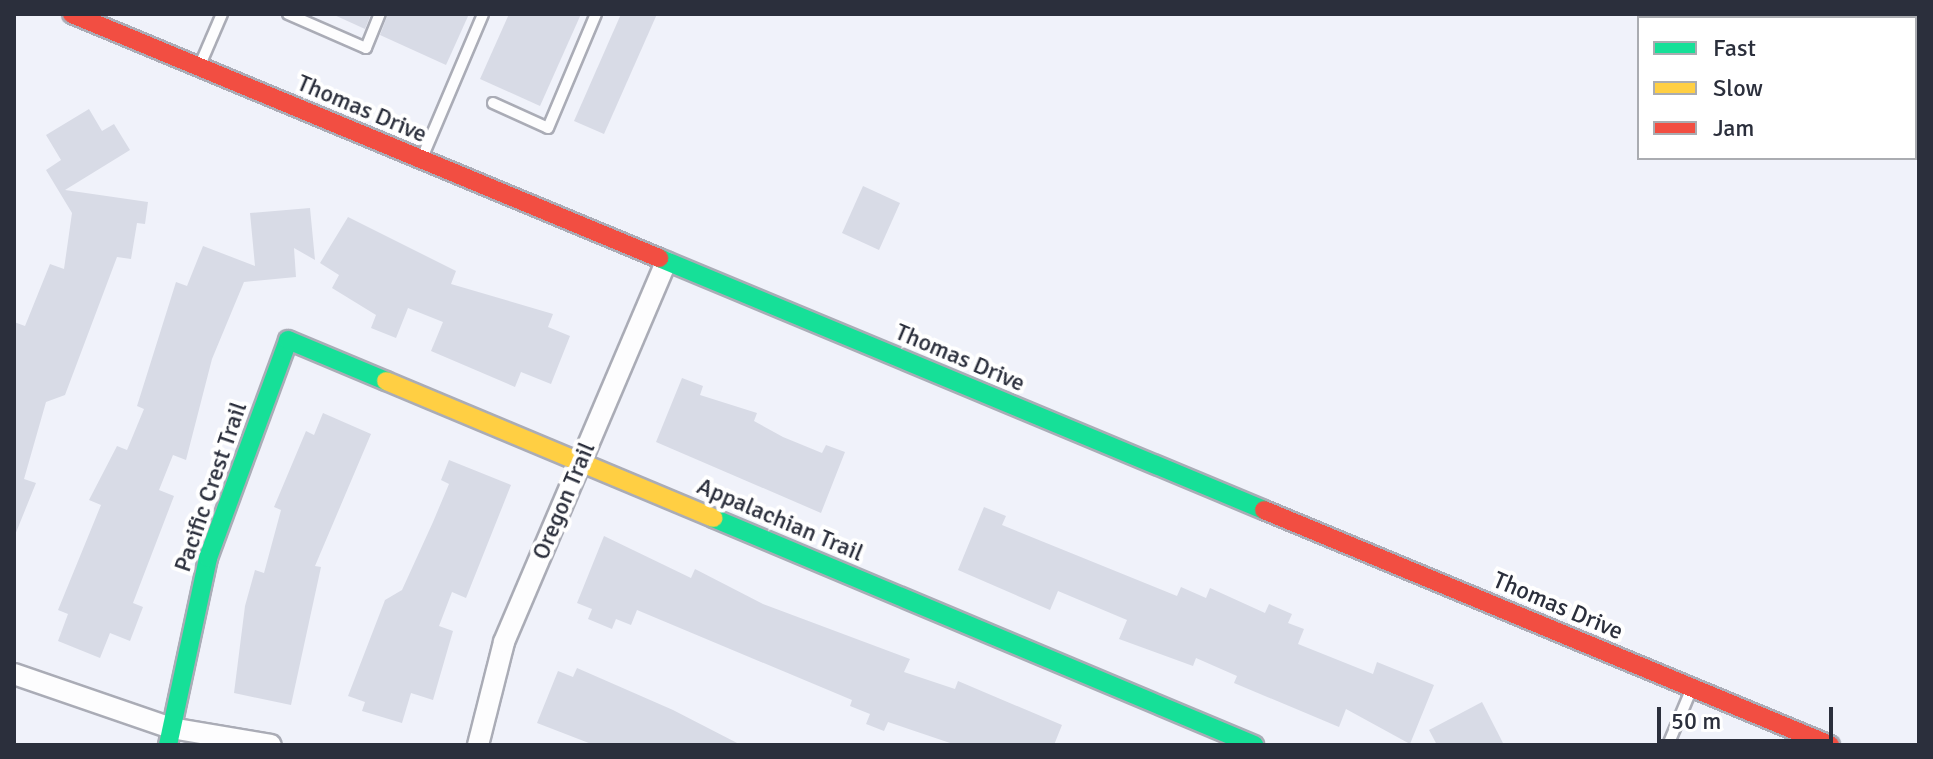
<!DOCTYPE html>
<html>
<head>
<meta charset="utf-8">
<style>
  body { margin:0 }
  #map { position:relative; width:1933px; height:759px; overflow:hidden; background:#f0f2fa; font-family:Signika,sans-serif }
  div>[style] { position:absolute }
  .building>* { inset:0; background:#d8dbe6 }
  .roads { filter:drop-shadow(2px 0 #aaacb6) drop-shadow(-2px 0 #aaacb6) drop-shadow(0 2px #aaacb6) drop-shadow(0 -2px #aaacb6) }
  .lane>* { height:10px; margin:-5px; padding:0 5px; transform-origin:5px; border-radius:5px; background:#fdfdfe }
  .street>* { height:20px; margin:-10px; padding:0 10px; transform-origin:10px; border-radius:10px; background:#fdfdfe }
  .fast>* { height:18px; margin:-9px; padding:0 9px; transform-origin:9px; border-radius:9px; background:#16e098 }
  .slow>* { height:18px; margin:-9px; padding:0 9px; transform-origin:9px; border-radius:9px; background:#ffcf43 }
  .jam>* { height:18px; margin:-9px; padding:0 9px; transform-origin:9px; border-radius:9px; background:#f24e42 }
  span { translate:-50% -50%; white-space:nowrap; text-align:center; line-height:1.15; -webkit-text-stroke:8px #fff; paint-order:stroke }
  .street-label { font-size:24px; color:#2b2f3c }
  .frame { position:absolute; inset:0; border:16px solid #2b2f3c; pointer-events:none }
  .legend { position:absolute; left:1637px; top:16px; width:280px; height:144px; box-sizing:border-box; background:#fff; border:2px solid #aaacb1; margin:0; padding:10px 14px; list-style:none; font-size:24px; color:#2b2f3c }
  .legend li { display:flex; align-items:center; gap:16px; height:40px }
  .legend b { width:40px; border:2px solid #aaacb1 }
  .scale { position:absolute; left:1657px; top:707px; width:176px; height:36px; box-sizing:border-box; border:4px solid #2b2f3c; border-top:0; padding-left:10px; font-size:24px; line-height:28px; white-space:nowrap; color:#2b2f3c; -webkit-text-stroke:6px #fff; paint-order:stroke }
</style>
</head>
<body>
<div id="map">
  <div class="building">
    <div style="clip-path:polygon(332px 14px,371px 14px,365px 29px)"></div>
    <div style="clip-path:polygon(388px 14px,469px 14px,446px 65px,380px 35px)"></div>
    <div style="clip-path:polygon(509px 14px,581px 14px,540px 106px,480px 79px)"></div>
    <div style="clip-path:polygon(621px 14px,657px 14px,604px 134px,574px 121px)"></div>
    <div style="clip-path:polygon(89px 109px,102px 131px,114px 124px,130px 150px,65px 190px,148px 202px,145px 224px,137px 223px,131px 259px,117px 257px,65px 395px,46px 402px,24px 479px,36px 483px,15px 535px,14px 322px,25px 326px,50px 264px,64px 269px,72px 213px,46px 170px,61px 160px,46px 135px)"></div>
    <div style="clip-path:polygon(863px 186px,900px 203px,879px 250px,842px 233px)"></div>
    <div style="clip-path:polygon(310px 208px,315px 260px,294px 248px,296px 277px,244px 282px,212px 359px,186px 460px,173px 455px,159px 490px,174px 496px,133px 603px,143px 607px,130px 641px,110px 633px,100px 658px,58px 641px,68px 614px,58px 610px,101px 505px,89px 500px,117px 446px,127px 450px,144px 409px,137px 406px,176px 282px,187px 286px,203px 246px,255px 266px,250px 213px)"></div>
    <div style="clip-path:polygon(348px 217px,456px 271px,451px 284px,553px 314px,548px 327px,570px 336px,551px 384px,521px 372px,515px 387px,431px 351px,443px 322px,408px 308px,396px 338px,371px 328px,376px 315px,332px 288px,339px 275px,320px 263px)"></div>
    <div style="clip-path:polygon(682px 378px,703px 386px,700px 395px,757px 413px,754px 421px,783px 437px,822px 453px,826px 445px,845px 452px,821px 513px,656px 442px)"></div>
    <div style="clip-path:polygon(323px 413px,371px 434px,315px 566px,321px 567px,291px 705px,234px 693px,245px 606px,255px 570px,264px 573px,281px 510px,274px 507px,306px 431px,314px 435px)"></div>
    <div style="clip-path:polygon(449px 460px,511px 485px,466px 598px,452px 592px,439px 626px,453px 631px,433px 700px,411px 693px,402px 723px,362px 711px,365px 702px,348px 696px,385px 600px,402px 590px,433px 522px,449px 484px,441px 480px)"></div>
    <div style="clip-path:polygon(984px 507px,1006px 516px,1002px 525px,1177px 596px,1181px 587px,1206px 598px,1210px 588px,1265px 613px,1269px 604px,1292px 614px,1288px 623px,1304px 629px,1298px 644px,1373px 674px,1377px 662px,1434px 685px,1410px 744px,1346px 709px,1339px 727px,1234px 683px,1237px 676px,1196px 658px,1193px 666px,1119px 639px,1127px 620px,1058px 591px,1050px 610px,958px 570px)"></div>
    <div style="clip-path:polygon(604px 536px,691px 578px,695px 569px,763px 604px,910px 659px,904px 672px,955px 689px,958px 681px,1062px 725px,1054px 745px,956px 745px,888px 722px,884px 731px,866px 724px,870px 714px,850px 706px,852px 700px,637px 610px,631px 625px,616px 619px,612px 629px,588px 619px,592px 609px,577px 603px)"></div>
    <div style="clip-path:polygon(577px 668px,673px 710px,741px 745px,594px 745px,537px 723px,558px 671px,573px 677px)"></div>
    <div style="clip-path:polygon(1482px 702px,1504px 745px,1437px 745px,1429px 730px)"></div>
  </div>
  <div class="roads">
    <div class="lane">
      <div style="left:288px;top:14px;width:85px;rotate:23.6deg"></div>
      <div style="left:366px;top:48px;width:37px;rotate:-68deg"></div>
      <div style="left:200px;top:65px;width:56px;rotate:-66.7deg"></div>
      <div style="left:493px;top:103px;width:60px;rotate:24.4deg"></div>
      <div style="left:548px;top:128px;width:124px;rotate:-67.2deg"></div>
      <div style="left:422px;top:158px;width:156px;rotate:-67deg"></div>
      <div style="left:1668px;top:745px;width:62px;rotate:-67.2deg"></div>
    </div>
    <div class="street">
      <div style="left:14px;top:674px;width:166px;rotate:19deg"></div>
      <div style="left:171px;top:728px;width:101px;rotate:9.6deg"></div>
      <div style="left:478px;top:745px;width:106px;rotate:-75.8deg"></div>
      <div style="left:504px;top:642px;width:413px;rotate:-66.9deg"></div>
    </div>
    <div class="fast">
      <div style="left:659px;top:258px;width:655px;rotate:22.61deg"></div>
      <div style="left:713px;top:518px;width:587px;rotate:22.76deg"></div>
      <div style="left:168px;top:745px;width:191px;rotate:-77.9deg"></div>
      <div style="left:208px;top:558px;width:232px;rotate:-69.8deg"></div>
      <div style="left:288px;top:340px;width:106px;rotate:22.7deg"></div>
    </div>
    <div class="slow">
      <div style="left:386px;top:381px;width:355px;rotate:22.7deg"></div>
    </div>
    <div class="jam">
      <div style="left:72px;top:14px;width:636px;rotate:22.57deg"></div>
      <div style="left:1264px;top:510px;width:613px;rotate:22.55deg"></div>
    </div>
  </div>
  <div class="street-label">
    <span style="left:362px;top:109px;rotate:23deg">Thomas Drive</span>
    <span style="left:960px;top:358px;rotate:23deg">Thomas Drive</span>
    <span style="left:211px;top:487px;rotate:-71deg">Pacific Crest Trail</span>
    <span style="left:564px;top:501px;rotate:-67deg">Oregon Trail</span>
    <span style="left:780px;top:520px;rotate:23deg">Appalachian Trail</span>
    <span style="left:1558px;top:606px;rotate:23deg">Thomas Drive</span>
  </div>
  <div class="frame"></div>
  <ul class="legend">
  <li><b style="height:10px;background:#16e098"></b>Fast</li>
  <li><b style="height:10px;background:#ffcf43"></b>Slow</li>
  <li><b style="height:10px;background:#f24e42"></b>Jam</li>
  </ul>
  <div class="scale">50 m</div>
</div>
</body>
</html>
